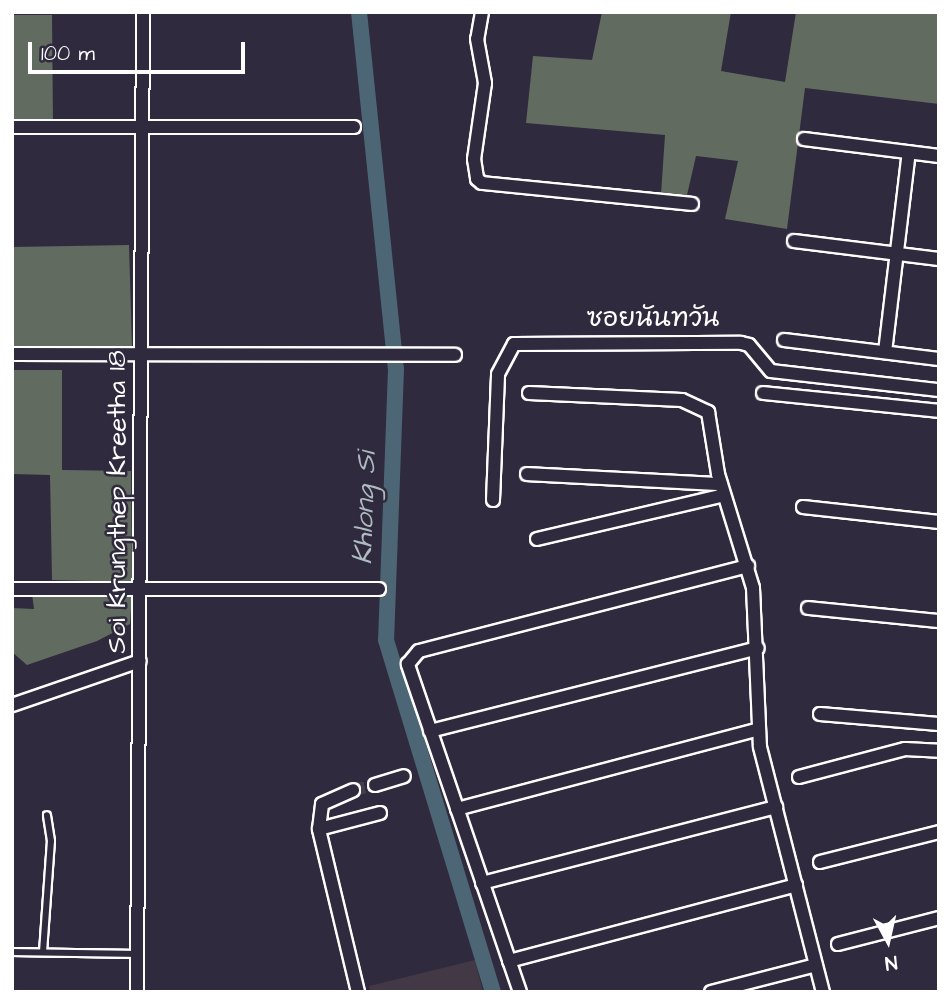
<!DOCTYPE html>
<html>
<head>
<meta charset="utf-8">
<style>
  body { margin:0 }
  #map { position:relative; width:951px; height:1004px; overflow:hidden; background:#2f2a3d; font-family:"Architects Daughter","Playpen Sans Thai",sans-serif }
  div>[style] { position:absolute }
  .built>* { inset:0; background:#423846 }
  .green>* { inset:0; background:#626b5f }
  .canal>* { height:16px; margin:-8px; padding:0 8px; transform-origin:8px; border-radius:8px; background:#4d6676 }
  .minor-tunnel>* { height:12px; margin-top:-6px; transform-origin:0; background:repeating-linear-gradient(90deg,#443f50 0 12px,transparent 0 18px) }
  .roads { filter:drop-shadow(2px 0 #fff) drop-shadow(-2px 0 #fff) drop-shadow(0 2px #fff) drop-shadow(0 -2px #fff) }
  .service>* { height:6px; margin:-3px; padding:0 3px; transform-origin:3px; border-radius:3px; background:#2f2a3d }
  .minor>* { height:12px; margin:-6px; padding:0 6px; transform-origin:6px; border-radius:6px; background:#2f2a3d }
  span { translate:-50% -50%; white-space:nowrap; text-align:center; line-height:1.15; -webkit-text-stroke:5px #2f2a3d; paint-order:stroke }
  .street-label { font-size:26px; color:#fff }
  .water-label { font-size:28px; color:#afbac1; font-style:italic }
  .frame { position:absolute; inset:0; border:14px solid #fff; pointer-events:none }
  .north { position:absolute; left:853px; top:906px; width:70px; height:70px; -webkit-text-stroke:5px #2f2a3d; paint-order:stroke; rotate:172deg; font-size:19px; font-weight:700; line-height:28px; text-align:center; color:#fff }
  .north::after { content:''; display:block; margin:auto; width:24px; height:32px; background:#fff; clip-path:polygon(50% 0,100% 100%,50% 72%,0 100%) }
  .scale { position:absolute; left:28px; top:42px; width:217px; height:32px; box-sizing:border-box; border:4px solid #fff; border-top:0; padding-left:9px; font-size:21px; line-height:24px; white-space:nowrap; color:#fff; -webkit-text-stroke:5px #2f2a3d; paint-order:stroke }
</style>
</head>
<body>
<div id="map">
  <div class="built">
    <div style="clip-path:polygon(475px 960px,483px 992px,370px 992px,369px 986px)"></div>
  </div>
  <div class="green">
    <div style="clip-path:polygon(602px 12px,731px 12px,721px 71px,785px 82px,796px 12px,939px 12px,939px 104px,805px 88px,787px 229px,725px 219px,738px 161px,696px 156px,687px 195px,661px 194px,665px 135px,526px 123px,533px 56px,592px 60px)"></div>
    <div style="clip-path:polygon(12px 15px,52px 15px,53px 124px,12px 123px)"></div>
    <div style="clip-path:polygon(129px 245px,132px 346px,12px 349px,12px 247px)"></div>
    <div style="clip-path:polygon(12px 370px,62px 370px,62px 470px,131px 471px,132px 582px,52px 580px,50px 475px,12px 474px)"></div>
    <div style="clip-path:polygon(132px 593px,130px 624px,97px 641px,27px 665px,12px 652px,12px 608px,34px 609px,32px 594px)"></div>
  </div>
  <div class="canal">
    <div style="left:359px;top:12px;width:359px;rotate:84.1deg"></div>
    <div style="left:396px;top:369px;width:271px;rotate:92.1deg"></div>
    <div style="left:386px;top:640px;width:368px;rotate:73.1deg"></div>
  </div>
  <div class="minor-tunnel">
    <div style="left:353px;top:790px;width:23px;rotate:-13deg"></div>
  </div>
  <div class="roads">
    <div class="service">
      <div style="left:14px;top:952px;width:123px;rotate:0.9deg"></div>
      <div style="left:43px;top:952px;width:111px;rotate:-85.9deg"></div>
      <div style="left:51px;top:841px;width:26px;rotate:-99deg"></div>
    </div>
    <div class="minor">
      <div style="left:482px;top:12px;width:27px;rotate:100deg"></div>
      <div style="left:477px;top:39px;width:45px;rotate:79.7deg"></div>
      <div style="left:485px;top:83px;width:77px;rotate:98.2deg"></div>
      <div style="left:474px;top:159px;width:20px;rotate:81deg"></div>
      <div style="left:477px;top:179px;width:6px;rotate:39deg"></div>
      <div style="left:482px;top:183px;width:211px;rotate:5.7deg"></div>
      <div style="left:12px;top:127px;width:342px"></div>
      <div style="left:804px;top:139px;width:136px;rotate:7.2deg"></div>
      <div style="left:794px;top:241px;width:146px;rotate:7.1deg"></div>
      <div style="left:784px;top:340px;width:156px;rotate:7deg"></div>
      <div style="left:885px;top:352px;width:201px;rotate:-83.2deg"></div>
      <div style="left:12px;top:354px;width:443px;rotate:0.1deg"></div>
      <div style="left:529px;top:393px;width:153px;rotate:2.6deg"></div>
      <div style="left:682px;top:400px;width:29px;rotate:25deg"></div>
      <div style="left:708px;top:412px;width:63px;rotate:80.8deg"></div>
      <div style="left:718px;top:474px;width:119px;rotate:72.9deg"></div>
      <div style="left:753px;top:588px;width:159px;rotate:87.5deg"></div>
      <div style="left:760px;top:747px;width:253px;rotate:75.6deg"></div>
      <div style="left:763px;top:393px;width:177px;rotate:5.8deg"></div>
      <div style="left:527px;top:474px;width:194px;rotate:3deg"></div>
      <div style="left:493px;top:500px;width:126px;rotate:-87.7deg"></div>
      <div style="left:498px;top:374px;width:34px;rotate:-62deg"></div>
      <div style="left:514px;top:344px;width:227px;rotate:-0.3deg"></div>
      <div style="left:741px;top:343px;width:8px;rotate:14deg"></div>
      <div style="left:749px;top:345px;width:34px;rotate:50deg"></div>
      <div style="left:771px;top:371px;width:169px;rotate:6.5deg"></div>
      <div style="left:803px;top:507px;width:137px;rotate:6.3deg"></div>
      <div style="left:537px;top:539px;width:192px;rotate:-13.2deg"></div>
      <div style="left:12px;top:589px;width:367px"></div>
      <div style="left:808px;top:608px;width:132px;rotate:5.7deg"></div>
      <div style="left:12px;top:705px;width:135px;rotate:-19deg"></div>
      <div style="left:820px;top:714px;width:119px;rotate:4.8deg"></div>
      <div style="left:430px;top:731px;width:338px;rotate:-14.2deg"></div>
      <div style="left:799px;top:777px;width:110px;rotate:-14.8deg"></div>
      <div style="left:905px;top:749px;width:34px;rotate:3deg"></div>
      <div style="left:375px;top:785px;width:30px;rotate:-17deg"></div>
      <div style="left:457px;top:809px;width:310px;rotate:-14.8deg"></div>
      <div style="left:319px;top:829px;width:25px;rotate:-83deg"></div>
      <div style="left:322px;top:804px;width:34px;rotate:-24deg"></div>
      <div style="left:820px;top:862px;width:123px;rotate:-14.1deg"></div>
      <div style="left:482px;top:883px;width:304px;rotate:-14.5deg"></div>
      <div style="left:838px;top:944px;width:104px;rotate:-14.4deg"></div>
      <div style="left:509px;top:961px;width:297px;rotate:-14.8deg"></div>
      <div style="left:137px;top:992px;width:980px;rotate:-89.65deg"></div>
      <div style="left:358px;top:992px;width:168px;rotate:-103.5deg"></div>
      <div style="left:319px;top:829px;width:63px;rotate:-14.7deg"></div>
      <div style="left:520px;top:992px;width:347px;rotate:-108.9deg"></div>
      <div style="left:408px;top:664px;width:17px;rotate:-50deg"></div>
      <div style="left:419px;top:651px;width:340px;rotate:-14.5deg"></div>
      <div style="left:711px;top:992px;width:108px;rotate:-14.4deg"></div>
    </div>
  </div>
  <div class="street-label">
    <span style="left:653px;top:319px">ซอยนันทวัน</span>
    <span style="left:118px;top:502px;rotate:-90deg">Soi Krungthep Kreetha 18</span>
  </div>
  <div class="water-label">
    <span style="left:365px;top:508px;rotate:-88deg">Khlong Si</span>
  </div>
  <div class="frame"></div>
  <div class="north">N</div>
  <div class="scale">100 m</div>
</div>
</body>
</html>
